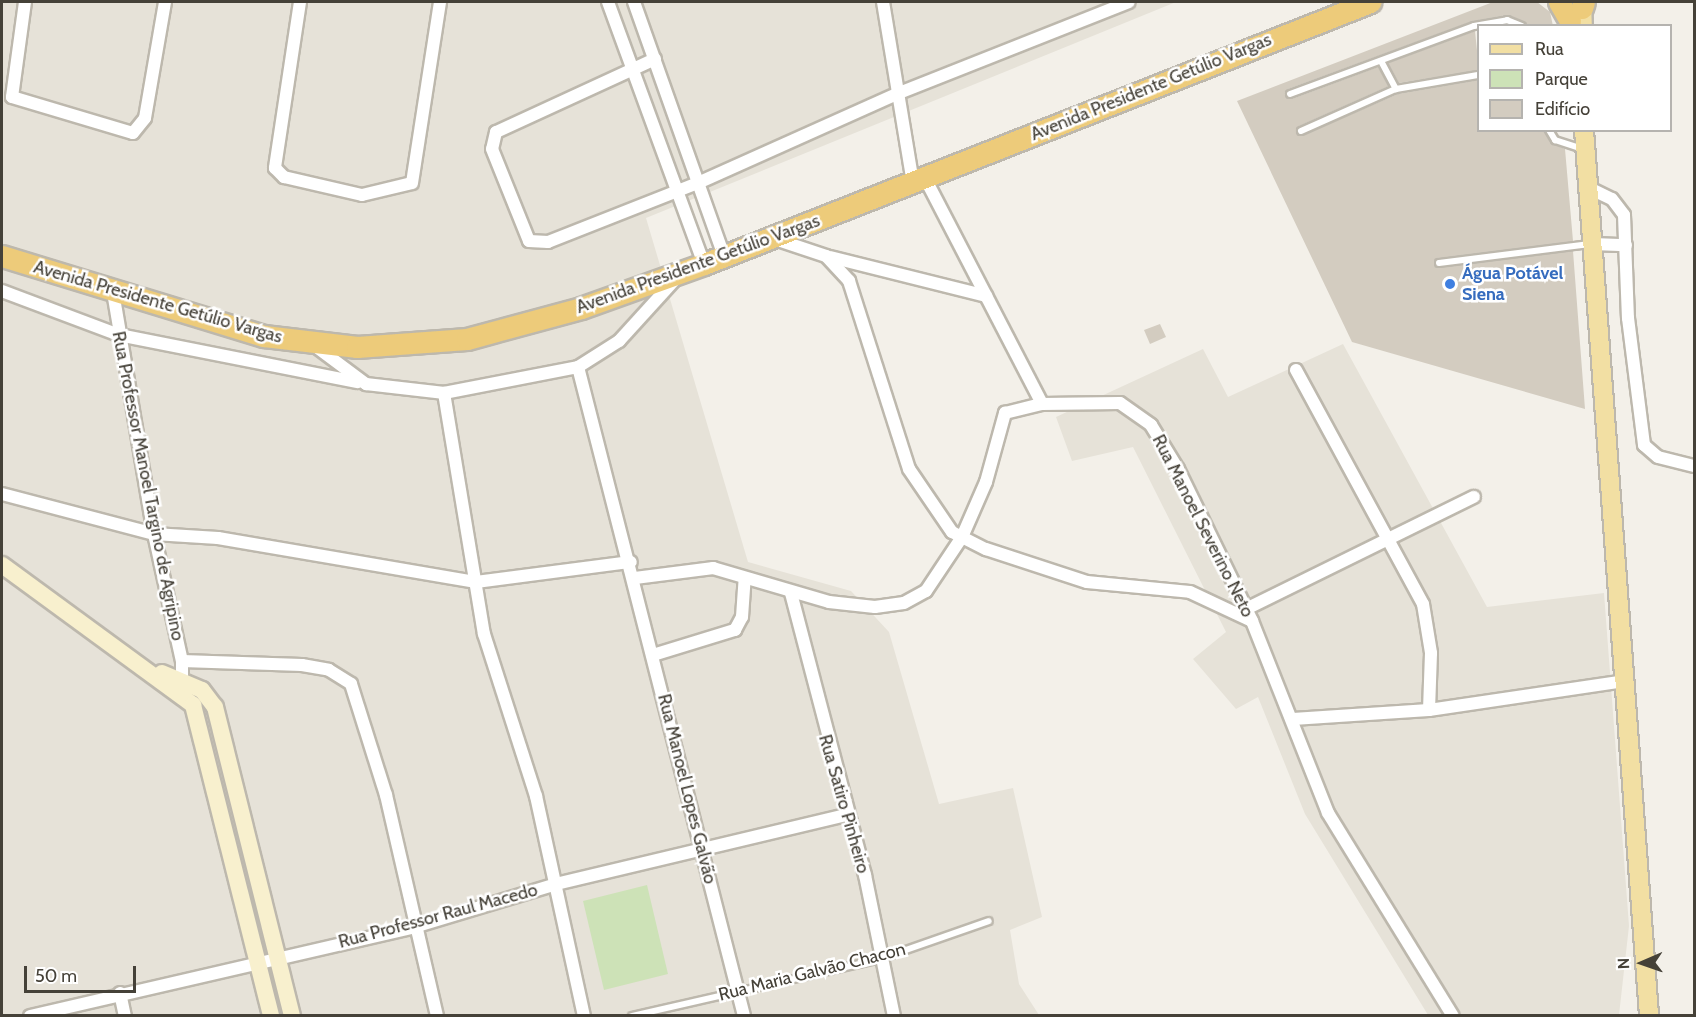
<!DOCTYPE html>
<html>
<head>
<meta charset="utf-8">
<style>
  body { margin:0 }
  #map { position:relative; width:1696px; height:1017px; overflow:hidden; background:#f3f0e9; font-family:Cabin,sans-serif }
  div>[style] { position:absolute }
  .residential>* { inset:0; background:#e6e2d8 }
  .green>* { inset:0; background:#cde2b7 }
  .building>* { inset:0; background:#d3ccc0 }
  .roads { filter:drop-shadow(2px 0 #bdb8ad) drop-shadow(-2px 0 #bdb8ad) drop-shadow(0 2px #bdb8ad) drop-shadow(0 -2px #bdb8ad) }
  .lane>* { height:6px; margin:-3px; padding:0 3px; transform-origin:3px; border-radius:3px; background:#fff }
  .street>* { height:12px; margin:-6px; padding:0 6px; transform-origin:6px; border-radius:6px; background:#fff }
  .secondary>* { height:16px; margin:-8px; padding:0 8px; transform-origin:8px; border-radius:8px; background:#f8f0ce }
  .primary>* { height:18px; margin:-9px; padding:0 9px; transform-origin:9px; border-radius:9px; background:#f2dfa3 }
  .highway>* { height:21px; margin:-10.5px; padding:0 10.5px; transform-origin:10.5px; border-radius:10.5px; background:#edcb7a }
  .dots>* { width:16px; height:16px; translate:-50% -50%; box-sizing:border-box; border:3px solid #fff; border-radius:50% }
  span { translate:-50% -50%; white-space:nowrap; text-align:center; line-height:1.15; -webkit-text-stroke:5px #fff; paint-order:stroke }
  .street-label { font-size:18px; color:#454138 }
  .shop-label { font-size:18px; color:#366cbe; font-weight:700 }
  .left { translate:0 -50%; text-align:left }
  .frame { position:absolute; inset:0; border:3px solid #454138; pointer-events:none }
  .legend { position:absolute; left:1477px; top:24px; width:195px; height:108px; box-sizing:border-box; background:#fff; border:2px solid #b5b3af; margin:0; padding:8px 10px; list-style:none; font-size:18px; color:#454138 }
  .legend li { display:flex; align-items:center; gap:12px; height:30px }
  .legend b { width:30px; border:2px solid #b5b3af }
  .north { position:absolute; left:1612px; top:933px; width:60px; height:60px; -webkit-text-stroke:4px #fff; paint-order:stroke; rotate:268deg; font-size:16px; font-weight:700; line-height:24px; text-align:center; color:#454138 }
  .north::after { content:''; display:block; margin:auto; width:21px; height:27px; background:#454138; clip-path:polygon(50% 0,100% 100%,50% 72%,0 100%) }
  .scale { position:absolute; left:24px; top:966px; width:112px; height:27px; box-sizing:border-box; border:3px solid #454138; border-top:0; padding-left:8px; font-size:18px; line-height:21px; white-space:nowrap; color:#454138; -webkit-text-stroke:4px #fff; paint-order:stroke }
</style>
</head>
<body>
<div id="map">
  <div class="residential">
    <div style="clip-path:polygon(2px 2px,1176px 2px,646px 218px,748px 562px,851px 591px,889px 632px,939px 804px,1013px 788px,1042px 917px,1010px 930px,1019px 984px,1039px 1015px,2px 1016px)"></div>
    <div style="clip-path:polygon(1343px 344px,1487px 607px,1604px 593px,1629px 926px,1619px 1015px,1428px 1015px,1305px 814px,1258px 697px,1236px 709px,1193px 659px,1226px 632px,1133px 447px,1072px 461px,1056px 417px,1203px 349px,1228px 397px)"></div>
  </div>
  <div class="green">
    <div style="clip-path:polygon(647px 885px,668px 974px,604px 990px,583px 901px)"></div>
  </div>
  <div class="building">
    <div style="clip-path:polygon(1493px 2px,1537px 2px,1550px 12px,1553px 26px,1527px 26px,1507px 15px,1473px 21px,1288px 89px,1285px 95px,1292px 99px,1378px 67px,1389px 86px,1299px 126px,1301px 136px,1398px 94px,1479px 80px,1479px 130px,1544px 130px,1551px 143px,1565px 149px,1573px 241px,1438px 258px,1434px 263px,1440px 268px,1573px 251px,1585px 409px,1352px 342px,1237px 101px)"></div>
    <div style="clip-path:polygon(1475px 31px,1479px 70px,1399px 83px,1388px 63px)"></div>
    <div style="clip-path:polygon(1160px 324px,1166px 337px,1150px 344px,1144px 330px)"></div>
  </div>
  <div class="roads">
    <div class="lane">
      <div style="left:1381px;top:61px;width:32px;rotate:62deg"></div>
      <div style="left:1396px;top:89px;width:83px;rotate:-9.7deg"></div>
      <div style="left:1290px;top:94px;width:196px;rotate:-20.3deg"></div>
      <div style="left:1474px;top:26px;width:34px;rotate:-10deg"></div>
      <div style="left:1507px;top:20px;width:16px;rotate:22deg"></div>
      <div style="left:1549px;top:130px;width:12px;rotate:59deg"></div>
      <div style="left:1555px;top:140px;width:28px;rotate:18deg"></div>
      <div style="left:1301px;top:131px;width:104px;rotate:-23.9deg"></div>
      <div style="left:1439px;top:263px;width:152px;rotate:-7.2deg"></div>
      <div style="left:632px;top:1016px;width:254px;rotate:-12.9deg"></div>
      <div style="left:880px;top:959px;width:115px;rotate:-19.2deg"></div>
    </div>
    <div class="street">
      <div style="left:25px;top:2px;width:96px;rotate:97.8deg"></div>
      <div style="left:12px;top:97px;width:126px;rotate:16.6deg"></div>
      <div style="left:133px;top:133px;width:19px;rotate:-51deg"></div>
      <div style="left:145px;top:118px;width:118px;rotate:-80.2deg"></div>
      <div style="left:300px;top:2px;width:168px;rotate:98.6deg"></div>
      <div style="left:275px;top:168px;width:13px;rotate:45deg"></div>
      <div style="left:284px;top:177px;width:80px;rotate:13deg"></div>
      <div style="left:362px;top:195px;width:51px;rotate:-13.5deg"></div>
      <div style="left:412px;top:183px;width:183px;rotate:-81.2deg"></div>
      <div style="left:608px;top:2px;width:279px;rotate:69.9deg"></div>
      <div style="left:634px;top:2px;width:269px;rotate:70.5deg"></div>
      <div style="left:883px;top:2px;width:184px;rotate:80.6deg"></div>
      <div style="left:655px;top:59px;width:175px;rotate:155.3deg"></div>
      <div style="left:496px;top:132px;width:17px;rotate:103deg"></div>
      <div style="left:492px;top:149px;width:99px;rotate:68.1deg"></div>
      <div style="left:529px;top:241px;width:19px;rotate:3deg"></div>
      <div style="left:548px;top:242px;width:163px;rotate:-21.5deg"></div>
      <div style="left:700px;top:182px;width:218px;rotate:-24.1deg"></div>
      <div style="left:899px;top:93px;width:247px;rotate:-21.6deg"></div>
      <div style="left:925px;top:178px;width:254px;rotate:62.6deg"></div>
      <div style="left:1589px;top:188px;width:25px;rotate:26deg"></div>
      <div style="left:1612px;top:199px;width:20px;rotate:53deg"></div>
      <div style="left:1624px;top:215px;width:103px;rotate:87.8deg"></div>
      <div style="left:1628px;top:318px;width:128px;rotate:82.8deg"></div>
      <div style="left:1644px;top:445px;width:18px;rotate:41deg"></div>
      <div style="left:1658px;top:457px;width:37px;rotate:14deg"></div>
      <div style="left:772px;top:238px;width:57px;rotate:18.4deg"></div>
      <div style="left:826px;top:256px;width:34px;rotate:47deg"></div>
      <div style="left:849px;top:281px;width:197px;rotate:72.3deg"></div>
      <div style="left:909px;top:469px;width:76px;rotate:55.7deg"></div>
      <div style="left:952px;top:532px;width:38px;rotate:27deg"></div>
      <div style="left:986px;top:549px;width:106px;rotate:18.1deg"></div>
      <div style="left:1087px;top:582px;width:103px;rotate:5.5deg"></div>
      <div style="left:1190px;top:592px;width:68px;rotate:25.1deg"></div>
      <div style="left:1593px;top:244px;width:33px;rotate:2deg"></div>
      <div style="left:830px;top:257px;width:161px;rotate:14deg"></div>
      <div style="left:2px;top:291px;width:125px;rotate:20.6deg"></div>
      <div style="left:119px;top:335px;width:243px;rotate:11.2deg"></div>
      <div style="left:113px;top:292px;width:245px;rotate:80.4deg"></div>
      <div style="left:154px;top:534px;width:130px;rotate:77.6deg"></div>
      <div style="left:182px;top:661px;width:27px;rotate:90deg"></div>
      <div style="left:311px;top:343px;width:69px;rotate:36.7deg"></div>
      <div style="left:366px;top:384px;width:79px;rotate:6.6deg"></div>
      <div style="left:444px;top:393px;width:244px;rotate:80.6deg"></div>
      <div style="left:484px;top:634px;width:170px;rotate:72.2deg"></div>
      <div style="left:536px;top:796px;width:225px;rotate:77.7deg"></div>
      <div style="left:578px;top:367px;width:670px;rotate:75.65deg"></div>
      <div style="left:1296px;top:370px;width:266px;rotate:61.5deg"></div>
      <div style="left:1423px;top:604px;width:50px;rotate:80.7deg"></div>
      <div style="left:1431px;top:653px;width:57px;rotate:92deg"></div>
      <div style="left:444px;top:393px;width:136px;rotate:-11deg"></div>
      <div style="left:578px;top:367px;width:49px;rotate:-32.4deg"></div>
      <div style="left:619px;top:341px;width:89px;rotate:-47.7deg"></div>
      <div style="left:2px;top:494px;width:157px;rotate:14.7deg"></div>
      <div style="left:154px;top:534px;width:64px;rotate:3.6deg"></div>
      <div style="left:218px;top:538px;width:262px;rotate:9.7deg"></div>
      <div style="left:476px;top:582px;width:156px;rotate:-7.4deg"></div>
      <div style="left:635px;top:578px;width:79px;rotate:-7.3deg"></div>
      <div style="left:713px;top:568px;width:121px;rotate:16.3deg"></div>
      <div style="left:829px;top:602px;width:46px;rotate:6.2deg"></div>
      <div style="left:875px;top:607px;width:29px;rotate:-8deg"></div>
      <div style="left:904px;top:603px;width:25px;rotate:-29deg"></div>
      <div style="left:926px;top:591px;width:65px;rotate:-56.3deg"></div>
      <div style="left:962px;top:537px;width:60px;rotate:-66.4deg"></div>
      <div style="left:986px;top:482px;width:72px;rotate:-74.6deg"></div>
      <div style="left:1005px;top:413px;width:38px;rotate:-14deg"></div>
      <div style="left:1042px;top:404px;width:78px;rotate:-0.7deg"></div>
      <div style="left:1120px;top:403px;width:38px;rotate:35deg"></div>
      <div style="left:1151px;top:425px;width:52px;rotate:58.5deg"></div>
      <div style="left:1178px;top:469px;width:169px;rotate:64deg"></div>
      <div style="left:1252px;top:621px;width:206px;rotate:68.4deg"></div>
      <div style="left:1328px;top:813px;width:238px;rotate:58.4deg"></div>
      <div style="left:791px;top:593px;width:292px;rotate:75.3deg"></div>
      <div style="left:865px;top:875px;width:144px;rotate:78.4deg"></div>
      <div style="left:1246px;top:609px;width:254px;rotate:-26.2deg"></div>
      <div style="left:653px;top:655px;width:86px;rotate:-17deg"></div>
      <div style="left:735px;top:630px;width:15px;rotate:-62deg"></div>
      <div style="left:742px;top:617px;width:39px;rotate:-86deg"></div>
      <div style="left:182px;top:661px;width:120px;rotate:1.9deg"></div>
      <div style="left:302px;top:665px;width:27px;rotate:10deg"></div>
      <div style="left:329px;top:670px;width:26px;rotate:32deg"></div>
      <div style="left:351px;top:684px;width:116px;rotate:72.5deg"></div>
      <div style="left:386px;top:795px;width:227px;rotate:77deg"></div>
      <div style="left:1293px;top:719px;width:136px;rotate:-3.8deg"></div>
      <div style="left:1429px;top:710px;width:199px;rotate:-8.4deg"></div>
      <div style="left:120px;top:993px;width:24px;rotate:78deg"></div>
      <div style="left:30px;top:1016px;width:394px;rotate:-13deg"></div>
      <div style="left:414px;top:927px;width:148px;rotate:-16.8deg"></div>
      <div style="left:556px;top:884px;width:298px;rotate:-13.4deg"></div>
    </div>
    <div class="secondary">
      <div style="left:2px;top:565px;width:237px;rotate:36.2deg"></div>
      <div style="left:193px;top:705px;width:321px;rotate:75.9deg"></div>
      <div style="left:162px;top:673px;width:43px;rotate:23deg"></div>
      <div style="left:202px;top:690px;width:21px;rotate:53deg"></div>
      <div style="left:215px;top:707px;width:318px;rotate:76deg"></div>
    </div>
    <div class="primary">
      <div style="left:1582px;top:2px;width:24px;rotate:88deg"></div>
      <div style="left:1584px;top:130px;width:888px;rotate:85.8deg"></div>
    </div>
    <div class="highway">
      <div style="left:1559px;top:2px;width:22px;rotate:60deg"></div>
      <div style="left:1582px;top:8px;width:6px;rotate:-72deg"></div>
      <div style="left:2px;top:256px;width:274px;rotate:17deg"></div>
      <div style="left:264px;top:336px;width:94px;rotate:6.7deg"></div>
      <div style="left:357px;top:347px;width:110px;rotate:-4.2deg"></div>
      <div style="left:467px;top:339px;width:118px;rotate:-15.2deg"></div>
      <div style="left:581px;top:308px;width:131px;rotate:-19.7deg"></div>
      <div style="left:704px;top:264px;width:716px;rotate:-21.47deg"></div>
    </div>
  </div>
  <div class="dots">
    <div style="left:1450px;top:284px;background:#3f7fe0"></div>
  </div>
  <div class="street-label">
    <span style="left:1151px;top:87px;rotate:-22deg">Avenida Presidente Getúlio Vargas</span>
    <span style="left:698px;top:264px;rotate:-20deg">Avenida Presidente Getúlio Vargas</span>
    <span style="left:158px;top:302px;rotate:16deg">Avenida Presidente Getúlio Vargas</span>
    <span style="left:148px;top:486px;rotate:79deg">Rua Professor Manoel Targino de Agripino</span>
    <span style="left:1203px;top:526px;rotate:63deg">Rua Manoel Severino Neto</span>
    <span style="left:687px;top:789px;rotate:76deg">Rua Manoel Lopes Galvão</span>
    <span style="left:844px;top:804px;rotate:74deg">Rua Satiro Pinheiro</span>
    <span style="left:438px;top:916px;rotate:-15deg">Rua Professor Raul Macedo</span>
    <span style="left:812px;top:972px;rotate:-14deg">Rua Maria Galvão Chacon</span>
  </div>
  <div class="shop-label">
    <span class="left" style="left:1462px;top:284px">Água Potável<br>Siena</span>
  </div>
  <div class="frame"></div>
  <ul class="legend">
  <li><b style="height:8px;background:#f2dfa3"></b>Rua</li>
  <li><b style="height:16px;background:#cde2b7"></b>Parque</li>
  <li><b style="height:16px;background:#d3ccc0"></b>Edifício</li>
  </ul>
  <div class="north">N</div>
  <div class="scale">50 m</div>
</div>
</body>
</html>
